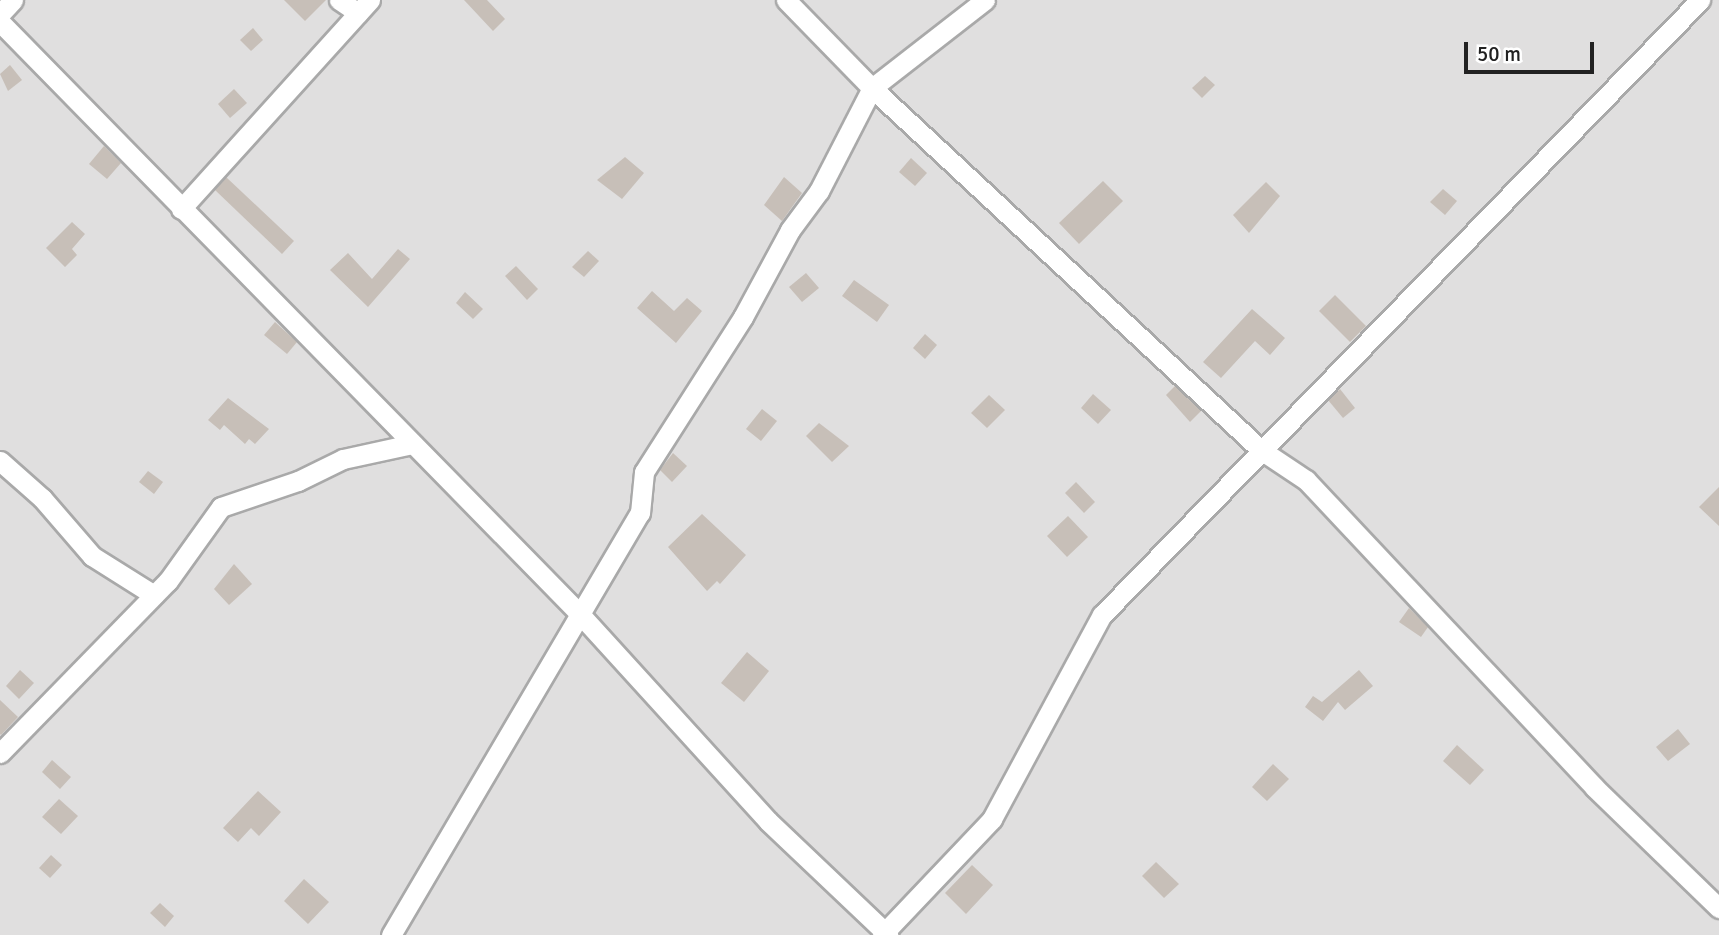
<!DOCTYPE html>
<html>
<head>
<meta charset="utf-8">
<style>
  body { margin:0 }
  #map { position:relative; width:1719px; height:935px; overflow:hidden; background:#f2efe9; font-family:Signika,sans-serif }
  div>[style] { position:absolute }
  .residential>* { inset:0; background:#e0dfdf }
  .building>* { inset:0; background:#c7bfb8 }
  .roads { filter:drop-shadow(2px 0 #a9a9a9) drop-shadow(-2px 0 #a9a9a9) drop-shadow(0 2px #a9a9a9) drop-shadow(0 -2px #a9a9a9) }
  .street>* { height:19px; margin:-9.5px; padding:0 9.5px; transform-origin:9.5px; border-radius:9.5px; background:#fff }
  span { translate:-50% -50%; white-space:nowrap; text-align:center; line-height:1.15; -webkit-text-stroke:5px #fff; paint-order:stroke }
  .scale { position:absolute; left:1464px; top:42px; width:130px; height:32px; box-sizing:border-box; border:4px solid #222; border-top:0; padding-left:9px; font-size:21px; line-height:24px; white-space:nowrap; color:#222; -webkit-text-stroke:5px #fff; paint-order:stroke }
</style>
</head>
<body>
<div id="map">
  <div class="residential">
    <div style="clip-path:polygon(0 0,1719px 0,1719px 935px,0 935px)"></div>
  </div>
  <div class="building">
    <div style="clip-path:polygon(284px 0,326px 0,305px 21px)"></div>
    <div style="clip-path:polygon(464px 0,487px 0,505px 19px,493px 31px)"></div>
    <div style="clip-path:polygon(253px 28px,263px 40px,251px 51px,240px 40px)"></div>
    <div style="clip-path:polygon(10px 65px,22px 80px,8px 91px,0 74px)"></div>
    <div style="clip-path:polygon(1205px 76px,1215px 85px,1202px 98px,1192px 88px)"></div>
    <div style="clip-path:polygon(234px 89px,247px 103px,230px 118px,218px 104px)"></div>
    <div style="clip-path:polygon(104px 146px,121px 163px,107px 179px,89px 164px)"></div>
    <div style="clip-path:polygon(625px 157px,644px 173px,622px 199px,597px 180px)"></div>
    <div style="clip-path:polygon(911px 158px,927px 173px,915px 186px,899px 172px)"></div>
    <div style="clip-path:polygon(226px 177px,294px 241px,282px 254px,215px 190px)"></div>
    <div style="clip-path:polygon(784px 177px,802px 193px,782px 221px,764px 205px)"></div>
    <div style="clip-path:polygon(1103px 181px,1123px 201px,1079px 244px,1059px 223px)"></div>
    <div style="clip-path:polygon(1266px 182px,1280px 196px,1249px 233px,1233px 215px)"></div>
    <div style="clip-path:polygon(1443px 189px,1457px 201px,1445px 215px,1430px 202px)"></div>
    <div style="clip-path:polygon(72px 222px,85px 234px,72px 249px,77px 255px,65px 267px,46px 248px)"></div>
    <div style="clip-path:polygon(398px 249px,410px 259px,368px 307px,330px 270px,348px 253px,372px 279px)"></div>
    <div style="clip-path:polygon(588px 251px,599px 261px,584px 277px,572px 267px)"></div>
    <div style="clip-path:polygon(516px 266px,538px 289px,527px 300px,505px 276px)"></div>
    <div style="clip-path:polygon(806px 273px,819px 288px,802px 302px,789px 287px)"></div>
    <div style="clip-path:polygon(854px 280px,889px 305px,877px 322px,842px 296px)"></div>
    <div style="clip-path:polygon(652px 291px,674px 311px,687px 298px,702px 311px,676px 343px,637px 308px)"></div>
    <div style="clip-path:polygon(465px 292px,483px 309px,473px 319px,456px 303px)"></div>
    <div style="clip-path:polygon(1335px 295px,1366px 326px,1350px 342px,1319px 311px)"></div>
    <div style="clip-path:polygon(1252px 309px,1285px 338px,1270px 355px,1255px 341px,1221px 378px,1203px 362px)"></div>
    <div style="clip-path:polygon(275px 322px,297px 342px,287px 354px,264px 335px)"></div>
    <div style="clip-path:polygon(925px 334px,937px 345px,925px 359px,913px 348px)"></div>
    <div style="clip-path:polygon(1175px 386px,1201px 411px,1190px 422px,1166px 395px)"></div>
    <div style="clip-path:polygon(1340px 389px,1355px 408px,1343px 418px,1328px 400px)"></div>
    <div style="clip-path:polygon(1093px 394px,1111px 410px,1098px 424px,1081px 408px)"></div>
    <div style="clip-path:polygon(989px 395px,1005px 410px,987px 428px,971px 413px)"></div>
    <div style="clip-path:polygon(228px 398px,269px 429px,255px 444px,249px 439px,245px 444px,224px 425px,220px 430px,208px 420px)"></div>
    <div style="clip-path:polygon(762px 409px,777px 421px,761px 441px,746px 429px)"></div>
    <div style="clip-path:polygon(819px 423px,849px 446px,832px 462px,806px 436px)"></div>
    <div style="clip-path:polygon(673px 453px,687px 466px,672px 482px,660px 470px)"></div>
    <div style="clip-path:polygon(148px 471px,163px 482px,154px 494px,139px 482px)"></div>
    <div style="clip-path:polygon(1076px 482px,1095px 502px,1084px 513px,1065px 493px)"></div>
    <div style="clip-path:polygon(1719px 487px,1719px 526px,1699px 507px)"></div>
    <div style="clip-path:polygon(702px 514px,746px 555px,720px 584px,717px 581px,707px 591px,668px 547px)"></div>
    <div style="clip-path:polygon(1068px 516px,1088px 537px,1067px 557px,1047px 536px)"></div>
    <div style="clip-path:polygon(234px 564px,252px 584px,229px 605px,214px 589px)"></div>
    <div style="clip-path:polygon(1409px 608px,1428px 627px,1421px 637px,1399px 622px)"></div>
    <div style="clip-path:polygon(747px 652px,769px 671px,744px 702px,721px 683px)"></div>
    <div style="clip-path:polygon(20px 670px,34px 683px,19px 699px,6px 686px)"></div>
    <div style="clip-path:polygon(1359px 670px,1373px 686px,1345px 710px,1338px 702px,1323px 721px,1305px 707px,1313px 696px,1322px 702px)"></div>
    <div style="clip-path:polygon(0 700px,18px 717px,1px 735px,0 734px)"></div>
    <div style="clip-path:polygon(1678px 729px,1690px 744px,1668px 761px,1656px 747px)"></div>
    <div style="clip-path:polygon(1457px 745px,1484px 770px,1470px 785px,1443px 761px)"></div>
    <div style="clip-path:polygon(52px 760px,71px 777px,60px 789px,42px 772px)"></div>
    <div style="clip-path:polygon(1273px 764px,1289px 779px,1267px 801px,1252px 787px)"></div>
    <div style="clip-path:polygon(258px 791px,281px 812px,259px 836px,251px 828px,238px 842px,223px 828px)"></div>
    <div style="clip-path:polygon(59px 799px,78px 816px,61px 834px,42px 817px)"></div>
    <div style="clip-path:polygon(51px 855px,62px 865px,50px 878px,39px 868px)"></div>
    <div style="clip-path:polygon(1156px 862px,1179px 884px,1164px 898px,1142px 876px)"></div>
    <div style="clip-path:polygon(972px 865px,993px 885px,966px 914px,945px 893px)"></div>
    <div style="clip-path:polygon(304px 879px,329px 902px,308px 924px,284px 901px)"></div>
    <div style="clip-path:polygon(160px 903px,174px 916px,165px 927px,150px 913px)"></div>
  </div>
  <div class="roads">
    <div class="street">
      <div style="left:339px;top:0;width:23px;rotate:34deg"></div>
      <div style="left:786px;top:0;width:123px;rotate:45.7deg"></div>
      <div style="left:872px;top:88px;width:531px;rotate:42.94deg"></div>
      <div style="left:1261px;top:450px;width:54px;rotate:33.7deg"></div>
      <div style="left:1306px;top:480px;width:421px;rotate:46.8deg"></div>
      <div style="left:1594px;top:787px;width:174px;rotate:44.1deg"></div>
      <div style="left:0;top:14px;width:19px;rotate:-47deg"></div>
      <div style="left:0;top:22px;width:826px;rotate:45.59deg"></div>
      <div style="left:578px;top:612px;width:282px;rotate:47.7deg"></div>
      <div style="left:768px;top:821px;width:166px;rotate:43.5deg"></div>
      <div style="left:181px;top:209px;width:282px;rotate:-47.9deg"></div>
      <div style="left:0;top:461px;width:56px;rotate:41.4deg"></div>
      <div style="left:42px;top:498px;width:77px;rotate:49.2deg"></div>
      <div style="left:92px;top:556px;width:73px;rotate:32.2deg"></div>
      <div style="left:0;top:753px;width:240px;rotate:-45.7deg"></div>
      <div style="left:168px;top:581px;width:91px;rotate:-54.4deg"></div>
      <div style="left:221px;top:507px;width:81px;rotate:-18.7deg"></div>
      <div style="left:298px;top:481px;width:50px;rotate:-26.1deg"></div>
      <div style="left:343px;top:459px;width:71px;rotate:-12.3deg"></div>
      <div style="left:391px;top:935px;width:490px;rotate:-59.5deg"></div>
      <div style="left:640px;top:513px;width:41px;rotate:-84.4deg"></div>
      <div style="left:644px;top:472px;width:184px;rotate:-57.4deg"></div>
      <div style="left:743px;top:317px;width:99px;rotate:-61.6deg"></div>
      <div style="left:790px;top:230px;width:49px;rotate:-53.4deg"></div>
      <div style="left:819px;top:191px;width:116px;rotate:-62.8deg"></div>
      <div style="left:872px;top:88px;width:143px;rotate:-37.9deg"></div>
      <div style="left:882px;top:935px;width:160px;rotate:-46.5deg"></div>
      <div style="left:992px;top:819px;width:232px;rotate:-61.7deg"></div>
      <div style="left:1102px;top:615px;width:858px;rotate:-45.8deg"></div>
    </div>
  </div>
  <div class="scale">50 m</div>
</div>
</body>
</html>
